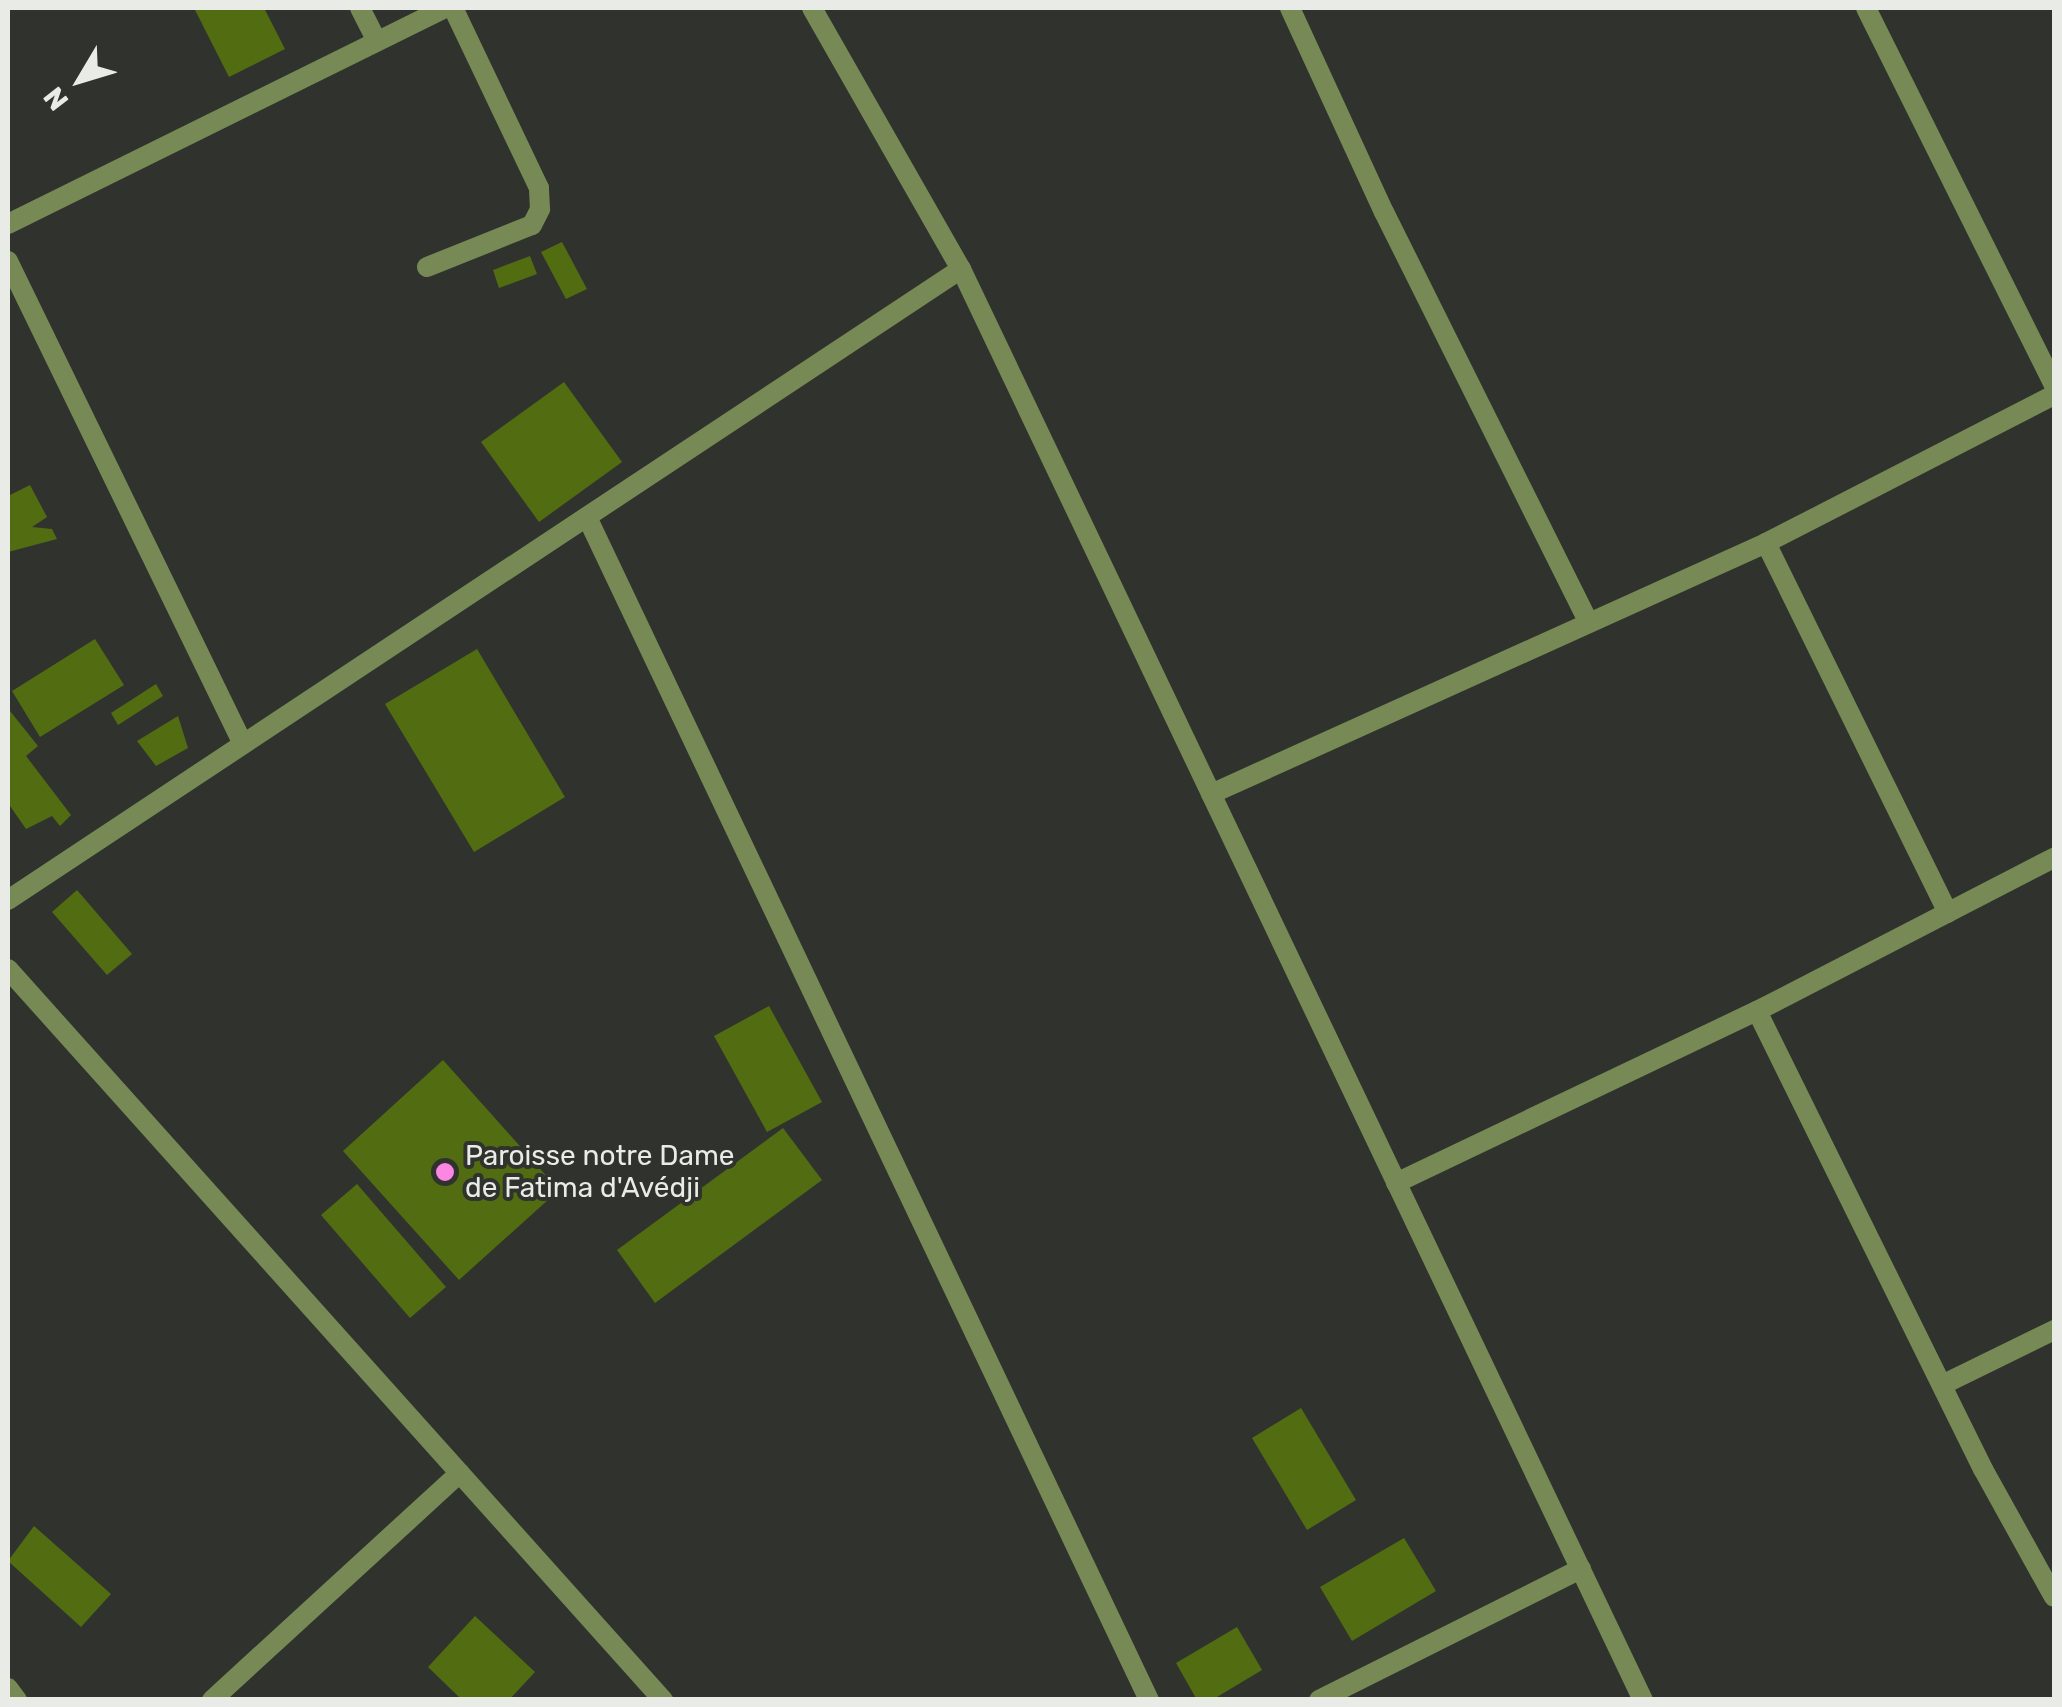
<!DOCTYPE html>
<html>
<head>
<meta charset="utf-8">
<style>
  body { margin:0 }
  #map { position:relative; width:2062px; height:1707px; overflow:hidden; background:#30332d; font-family:Rubik,sans-serif }
  div>[style] { position:absolute }
  .building>* { inset:0; background:#526c12 }
  .street>* { height:20px; margin:-10px; padding:0 10px; transform-origin:10px; border-radius:10px; background:#778a55 }
  .dots>* { width:28px; height:28px; translate:-50% -50%; box-sizing:border-box; border:5px solid #30332d; border-radius:50% }
  span { translate:-50% -50%; white-space:nowrap; text-align:center; line-height:1.15; -webkit-text-stroke:8px #30332d; paint-order:stroke }
  .poi-label { font-size:28px; color:#e9ebe7 }
  .left { translate:0 -50%; text-align:left }
  .frame { position:absolute; inset:0; border:10px solid #e9ebe7; pointer-events:none }
  .north { position:absolute; left:30px; top:30px; width:100px; height:100px; -webkit-text-stroke:8px #30332d; paint-order:stroke; rotate:232deg; font-size:28px; font-weight:700; line-height:40px; text-align:center; color:#e9ebe7 }
  .north::after { content:''; display:block; margin:auto; width:35px; height:45px; background:#e9ebe7; clip-path:polygon(50% 0,100% 100%,50% 72%,0 100%) }
</style>
</head>
<body>
<div id="map">
  <div class="building">
    <div style="clip-path:polygon(194px 8px,264px 8px,285px 49px,229px 77px)"></div>
    <div style="clip-path:polygon(562px 242px,587px 289px,566px 299px,541px 252px)"></div>
    <div style="clip-path:polygon(530px 256px,537px 274px,499px 288px,493px 270px)"></div>
    <div style="clip-path:polygon(564px 382px,622px 462px,539px 522px,481px 442px)"></div>
    <div style="clip-path:polygon(30px 485px,47px 517px,32px 527px,52px 529px,57px 539px,8px 552px,8px 496px)"></div>
    <div style="clip-path:polygon(95px 639px,124px 685px,40px 737px,12px 691px)"></div>
    <div style="clip-path:polygon(477px 649px,565px 797px,474px 852px,385px 704px)"></div>
    <div style="clip-path:polygon(156px 684px,163px 696px,118px 725px,111px 713px)"></div>
    <div style="clip-path:polygon(10px 711px,38px 746px,26px 756px,71px 815px,60px 826px,52px 816px,26px 829px,8px 803px)"></div>
    <div style="clip-path:polygon(178px 716px,188px 748px,156px 766px,137px 741px)"></div>
    <div style="clip-path:polygon(77px 890px,132px 954px,107px 975px,52px 912px)"></div>
    <div style="clip-path:polygon(769px 1006px,822px 1102px,767px 1132px,714px 1036px)"></div>
    <div style="clip-path:polygon(443px 1060px,559px 1190px,459px 1280px,343px 1151px)"></div>
    <div style="clip-path:polygon(783px 1128px,822px 1180px,655px 1303px,617px 1250px)"></div>
    <div style="clip-path:polygon(357px 1184px,446px 1287px,410px 1318px,321px 1215px)"></div>
    <div style="clip-path:polygon(1301px 1408px,1356px 1500px,1307px 1530px,1252px 1438px)"></div>
    <div style="clip-path:polygon(34px 1526px,111px 1594px,81px 1627px,8px 1561px)"></div>
    <div style="clip-path:polygon(1404px 1538px,1436px 1591px,1352px 1641px,1320px 1587px)"></div>
    <div style="clip-path:polygon(475px 1616px,535px 1672px,509px 1700px,462px 1700px,428px 1667px)"></div>
    <div style="clip-path:polygon(1237px 1627px,1262px 1670px,1212px 1700px,1197px 1700px,1176px 1663px)"></div>
  </div>
  <div class="street">
    <div style="left:360px;top:8px;width:37px;rotate:63deg"></div>
    <div style="left:812px;top:8px;width:301px;rotate:60.3deg"></div>
    <div style="left:961px;top:269px;width:1585px;rotate:64.52deg"></div>
    <div style="left:1290px;top:8px;width:225px;rotate:65.3deg"></div>
    <div style="left:1384px;top:212px;width:458px;rotate:63.5deg"></div>
    <div style="left:1866px;top:8px;width:421px;rotate:63.5deg"></div>
    <div style="left:8px;top:224px;width:488px;rotate:-26.3deg"></div>
    <div style="left:8px;top:261px;width:537px;rotate:64.06deg"></div>
    <div style="left:427px;top:267px;width:113px;rotate:-21.8deg"></div>
    <div style="left:532px;top:225px;width:18px;rotate:-63deg"></div>
    <div style="left:540px;top:209px;width:21px;rotate:-93deg"></div>
    <div style="left:539px;top:188px;width:199px;rotate:-115.5deg"></div>
    <div style="left:587px;top:517px;width:1310px;rotate:64.59deg"></div>
    <div style="left:1766px;top:543px;width:412px;rotate:63.8deg"></div>
    <div style="left:1211px;top:794px;width:609px;rotate:-24.33deg"></div>
    <div style="left:1766px;top:543px;width:324px;rotate:-27.2deg"></div>
    <div style="left:8px;top:900px;width:1143px;rotate:-33.51deg"></div>
    <div style="left:8px;top:969px;width:982px;rotate:48.14deg"></div>
    <div style="left:1757px;top:1011px;width:511px;rotate:63.74deg"></div>
    <div style="left:1983px;top:1469px;width:146px;rotate:61deg"></div>
    <div style="left:1396px;top:1183px;width:400px;rotate:-25.5deg"></div>
    <div style="left:1757px;top:1011px;width:334px;rotate:-27.3deg"></div>
    <div style="left:1944px;top:1384px;width:123px;rotate:-26.1deg"></div>
    <div style="left:8px;top:1688px;width:15px;rotate:53deg"></div>
    <div style="left:212px;top:1700px;width:336px;rotate:-42.5deg"></div>
    <div style="left:1319px;top:1700px;width:293px;rotate:-26.6deg"></div>
  </div>
  <div class="dots">
    <div style="left:445px;top:1172px;background:#fb86e4"></div>
  </div>
  <div class="poi-label">
    <span class="left" style="left:465px;top:1172px">Paroisse notre Dame<br>de Fatima d'Avédji</span>
  </div>
  <div class="frame"></div>
  <div class="north">N</div>
</div>
</body>
</html>
